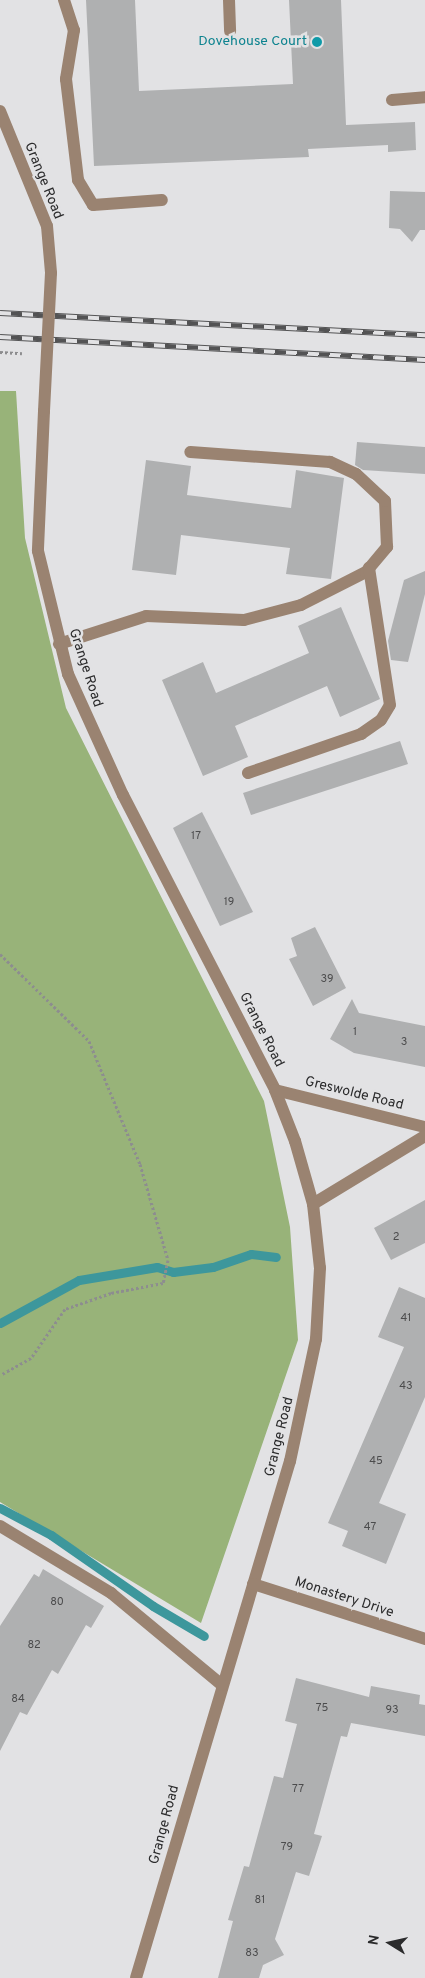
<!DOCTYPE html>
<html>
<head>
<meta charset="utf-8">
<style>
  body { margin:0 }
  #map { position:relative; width:425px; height:1978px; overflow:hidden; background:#e2e2e4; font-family:Overpass,sans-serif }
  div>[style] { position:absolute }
  .forest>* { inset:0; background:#98b379 }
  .stream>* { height:9px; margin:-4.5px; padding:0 4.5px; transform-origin:4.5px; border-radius:4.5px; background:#3d979c }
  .building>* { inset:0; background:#afb0b1 }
  .path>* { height:3px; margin-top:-1.5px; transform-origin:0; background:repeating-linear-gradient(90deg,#8d8d8f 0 2.5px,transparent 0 5px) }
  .minor>* { height:12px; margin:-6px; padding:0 6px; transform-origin:6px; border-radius:6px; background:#9a8371 }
  .rail>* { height:5.5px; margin-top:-2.75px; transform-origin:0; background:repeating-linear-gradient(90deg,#e2e2e4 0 11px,#535354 0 22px); box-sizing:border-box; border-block:1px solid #535354 }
  .minor-bridge>* { height:12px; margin:-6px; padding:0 6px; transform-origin:6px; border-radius:6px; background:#9a8371 }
  .dots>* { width:14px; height:14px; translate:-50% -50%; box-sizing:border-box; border:2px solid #e2e2e4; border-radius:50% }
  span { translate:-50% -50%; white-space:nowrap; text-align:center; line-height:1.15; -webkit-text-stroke:5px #e2e2e4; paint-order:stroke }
  .number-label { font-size:11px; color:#4c4c4d }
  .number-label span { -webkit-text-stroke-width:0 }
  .culture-label { font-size:14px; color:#0d838f }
  .right { translate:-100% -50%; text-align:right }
  .street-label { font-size:14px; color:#2b2b2c }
  .north { position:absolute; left:365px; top:1918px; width:50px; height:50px; -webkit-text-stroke:4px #e2e2e4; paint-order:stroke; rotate:280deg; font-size:14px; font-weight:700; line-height:20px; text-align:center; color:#2b2b2c }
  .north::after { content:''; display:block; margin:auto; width:18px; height:22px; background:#2b2b2c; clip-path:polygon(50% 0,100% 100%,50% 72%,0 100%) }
</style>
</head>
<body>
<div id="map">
  <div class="forest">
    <div style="clip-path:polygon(0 391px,16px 391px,25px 538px,66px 708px,264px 1101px,290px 1227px,298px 1340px,201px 1623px,0 1502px)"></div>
  </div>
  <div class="stream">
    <div style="left:0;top:1323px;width:90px;rotate:-28.6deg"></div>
    <div style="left:79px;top:1280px;width:79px;rotate:-9.5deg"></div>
    <div style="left:157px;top:1267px;width:17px;rotate:17deg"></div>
    <div style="left:173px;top:1272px;width:40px;rotate:-7.1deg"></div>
    <div style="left:213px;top:1267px;width:40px;rotate:-18.9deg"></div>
    <div style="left:251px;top:1254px;width:25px;rotate:7deg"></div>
    <div style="left:0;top:1508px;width:58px;rotate:27.9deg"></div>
    <div style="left:51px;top:1535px;width:124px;rotate:34.8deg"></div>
    <div style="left:153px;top:1606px;width:59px;rotate:30.5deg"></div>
  </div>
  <div class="building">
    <div style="clip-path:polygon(86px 0,135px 0,139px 91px,293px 84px,289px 0,341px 0,346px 125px,415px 122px,416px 150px,388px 152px,388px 145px,308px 149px,309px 157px,94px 166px)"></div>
    <div style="clip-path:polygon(390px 191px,425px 192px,425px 230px,420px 230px,412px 242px,400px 229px,389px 228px)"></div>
    <div style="clip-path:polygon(357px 442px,425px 447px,425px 474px,363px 470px,355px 465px)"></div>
    <div style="clip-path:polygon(146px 460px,191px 466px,187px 495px,291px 508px,296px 470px,344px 478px,331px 579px,286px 574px,290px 548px,181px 535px,176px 575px,132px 570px)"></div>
    <div style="clip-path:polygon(425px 571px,425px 594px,408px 662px,391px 660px,388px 641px,404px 580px)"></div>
    <div style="clip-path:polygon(341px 607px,380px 699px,340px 717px,327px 686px,235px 726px,248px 757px,203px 776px,162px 680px,203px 662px,216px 693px,309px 653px,298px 626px)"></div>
    <div style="clip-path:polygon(400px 741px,408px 764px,251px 815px,243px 793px)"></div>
    <div style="clip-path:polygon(202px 812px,253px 912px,220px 926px,173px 828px)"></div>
    <div style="clip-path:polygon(315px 927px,346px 988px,313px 1006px,289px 959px,297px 956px,291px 938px)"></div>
    <div style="clip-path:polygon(352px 999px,359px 1013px,425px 1026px,425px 1067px,354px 1053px,330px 1039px)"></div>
    <div style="clip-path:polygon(425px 1200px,425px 1243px,391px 1260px,374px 1228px)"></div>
    <div style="clip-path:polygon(399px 1287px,425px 1298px,425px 1397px,379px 1503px,406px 1514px,386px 1564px,342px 1546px,348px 1531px,328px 1523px,404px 1347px,378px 1337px)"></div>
    <div style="clip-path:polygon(43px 1569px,104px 1606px,91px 1628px,86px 1625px,58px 1674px,52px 1670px,27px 1715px,20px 1712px,0 1751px,0 1626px,34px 1574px,39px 1577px)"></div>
    <div style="clip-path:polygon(296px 1678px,369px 1697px,371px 1686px,420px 1695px,419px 1704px,425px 1705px,425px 1736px,351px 1723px,347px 1737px,341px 1736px,314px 1834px,322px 1836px,309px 1876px,296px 1872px,275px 1939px,284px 1955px,263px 1965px,259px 1978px,218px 1978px,233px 1921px,228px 1920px,244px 1866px,249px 1867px,274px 1776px,283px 1778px,297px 1724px,285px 1721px)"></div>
  </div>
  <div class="path">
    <div style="left:0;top:352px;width:22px;rotate:3deg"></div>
    <div style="left:0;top:954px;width:124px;rotate:44.3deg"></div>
    <div style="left:89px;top:1041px;width:133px;rotate:67.5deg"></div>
    <div style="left:140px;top:1164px;width:100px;rotate:73.7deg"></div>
    <div style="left:168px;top:1260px;width:24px;rotate:102deg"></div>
    <div style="left:163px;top:1283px;width:53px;rotate:169.1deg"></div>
    <div style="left:111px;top:1293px;width:49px;rotate:160.8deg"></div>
    <div style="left:65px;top:1309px;width:60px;rotate:124.8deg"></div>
    <div style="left:31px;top:1358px;width:35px;rotate:151deg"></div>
  </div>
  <div class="minor">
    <div style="left:64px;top:0;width:32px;rotate:72deg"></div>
    <div style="left:74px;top:30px;width:50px;rotate:99.3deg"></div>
    <div style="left:66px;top:79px;width:102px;rotate:83.2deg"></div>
    <div style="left:78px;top:180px;width:29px;rotate:59deg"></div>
    <div style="left:93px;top:205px;width:69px;rotate:-4.1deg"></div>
    <div style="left:229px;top:0;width:31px;rotate:88deg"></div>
    <div style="left:392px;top:100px;width:33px;rotate:-5deg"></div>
    <div style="left:0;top:111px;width:124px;rotate:67.8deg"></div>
    <div style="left:47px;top:226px;width:47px;rotate:85.1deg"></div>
    <div style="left:44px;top:411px;width:140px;rotate:92.5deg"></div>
    <div style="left:38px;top:551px;width:127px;rotate:76.3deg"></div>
    <div style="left:68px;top:674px;width:133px;rotate:65.6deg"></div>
    <div style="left:123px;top:795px;width:332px;rotate:62.7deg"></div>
    <div style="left:275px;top:1090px;width:55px;rotate:68.6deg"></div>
    <div style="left:295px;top:1141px;width:66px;rotate:74.1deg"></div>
    <div style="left:313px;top:1204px;width:64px;rotate:83.8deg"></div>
    <div style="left:320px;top:1268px;width:71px;rotate:93.2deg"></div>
    <div style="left:316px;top:1339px;width:125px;rotate:102deg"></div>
    <div style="left:290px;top:1461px;width:539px;rotate:106.59deg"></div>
    <div style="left:59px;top:644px;width:91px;rotate:-17.8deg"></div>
    <div style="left:146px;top:616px;width:98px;rotate:2.3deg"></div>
    <div style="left:244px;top:620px;width:59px;rotate:-14.7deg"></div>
    <div style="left:301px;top:605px;width:73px;rotate:-26.9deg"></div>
    <div style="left:366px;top:572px;width:33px;rotate:-50deg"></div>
    <div style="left:387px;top:547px;width:46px;rotate:-92.5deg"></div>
    <div style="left:385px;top:501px;width:40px;rotate:-137deg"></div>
    <div style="left:356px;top:474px;width:29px;rotate:-155deg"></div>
    <div style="left:330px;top:462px;width:140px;rotate:-175.9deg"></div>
    <div style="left:248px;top:773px;width:120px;rotate:-19deg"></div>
    <div style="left:361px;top:734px;width:24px;rotate:-35deg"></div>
    <div style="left:381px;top:720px;width:17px;rotate:-59deg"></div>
    <div style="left:390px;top:705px;width:139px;rotate:-98.7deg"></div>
    <div style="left:275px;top:1090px;width:154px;rotate:13.9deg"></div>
    <div style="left:313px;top:1204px;width:131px;rotate:-31.3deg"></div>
    <div style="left:0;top:1526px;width:130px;rotate:31.1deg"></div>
    <div style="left:111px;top:1593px;width:144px;rotate:39.7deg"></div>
    <div style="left:253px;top:1584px;width:181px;rotate:17.7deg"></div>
  </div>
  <div class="rail">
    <div style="left:0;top:313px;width:426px;rotate:3deg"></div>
    <div style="left:0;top:337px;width:426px;rotate:3.1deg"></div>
  </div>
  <div class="minor-bridge">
    <div style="left:44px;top:411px;width:138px;rotate:-87.1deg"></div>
  </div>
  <div class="dots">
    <div style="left:317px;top:42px;background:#0f9aa8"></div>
  </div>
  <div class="number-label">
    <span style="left:196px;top:836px">17</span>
    <span style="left:229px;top:902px">19</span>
    <span style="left:327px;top:979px">39</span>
    <span style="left:355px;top:1032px">1</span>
    <span style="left:404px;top:1042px">3</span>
    <span style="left:396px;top:1237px">2</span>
    <span style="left:406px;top:1318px">41</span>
    <span style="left:406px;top:1386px">43</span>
    <span style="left:376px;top:1461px">45</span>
    <span style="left:370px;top:1527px">47</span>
    <span style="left:57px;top:1602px">80</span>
    <span style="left:34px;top:1645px">82</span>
    <span style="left:18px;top:1699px">84</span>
    <span style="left:322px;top:1708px">75</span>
    <span style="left:392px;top:1710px">93</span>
    <span style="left:298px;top:1789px">77</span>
    <span style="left:287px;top:1847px">79</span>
    <span style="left:260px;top:1900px">81</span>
    <span style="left:252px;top:1953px">83</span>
  </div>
  <div class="culture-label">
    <span class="right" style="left:307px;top:42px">Dovehouse Court</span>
  </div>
  <div class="street-label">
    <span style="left:43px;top:181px;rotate:68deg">Grange Road</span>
    <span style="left:85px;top:668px;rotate:72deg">Grange Road</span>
    <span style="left:261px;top:1030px;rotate:63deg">Grange Road</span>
    <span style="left:354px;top:1094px;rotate:14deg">Greswolde Road</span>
    <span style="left:280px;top:1437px;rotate:-76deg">Grange Road</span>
    <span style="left:344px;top:1598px;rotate:18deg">Monastery Drive</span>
    <span style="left:165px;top:1825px;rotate:-75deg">Grange Road</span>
  </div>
  <div class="north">N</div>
</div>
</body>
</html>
